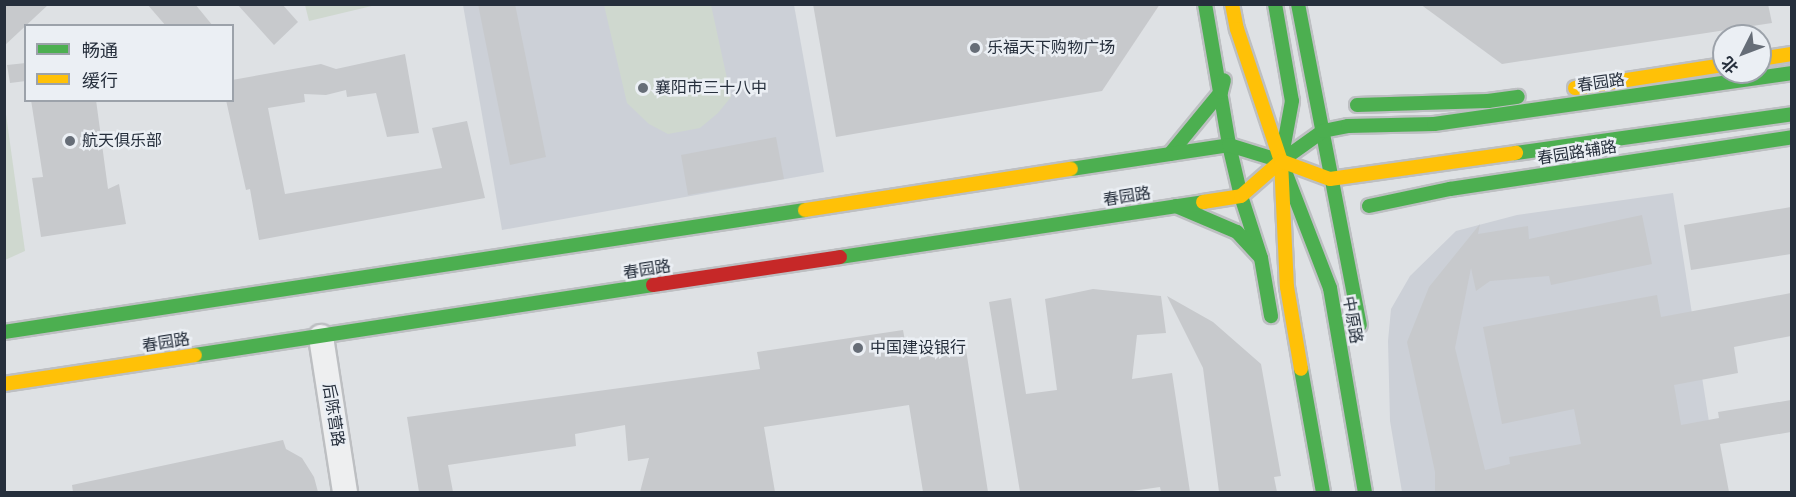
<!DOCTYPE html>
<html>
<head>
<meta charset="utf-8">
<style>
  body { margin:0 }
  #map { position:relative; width:1796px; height:497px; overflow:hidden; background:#dee1e4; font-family:"Alegreya Sans","Noto Sans SC",sans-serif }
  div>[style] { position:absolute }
  .built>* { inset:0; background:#ccd0d7 }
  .green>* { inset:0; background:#cfd8cf }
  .building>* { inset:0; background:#c7c9cc }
  .roads { filter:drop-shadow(2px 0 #bdbfc2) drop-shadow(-2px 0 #bdbfc2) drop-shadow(0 2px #bdbfc2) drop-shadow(0 -2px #bdbfc2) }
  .street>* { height:24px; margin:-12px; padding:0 12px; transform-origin:12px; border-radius:12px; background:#eeeff0 }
  .fast>* { height:14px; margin:-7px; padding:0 7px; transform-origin:7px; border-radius:7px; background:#4caf50 }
  .slow>* { height:14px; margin:-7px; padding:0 7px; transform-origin:7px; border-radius:7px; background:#ffc107 }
  .jam>* { height:14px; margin:-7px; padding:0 7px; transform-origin:7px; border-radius:7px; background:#c62828 }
  .dots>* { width:16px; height:16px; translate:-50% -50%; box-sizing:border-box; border:3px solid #ebeff4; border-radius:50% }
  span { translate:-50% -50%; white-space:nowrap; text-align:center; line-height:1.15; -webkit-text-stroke:5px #ebeff4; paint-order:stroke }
  .poi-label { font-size:16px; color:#262f3c }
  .left { translate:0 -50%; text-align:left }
  .street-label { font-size:16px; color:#262f3c }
  .frame { position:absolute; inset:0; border:6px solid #262f3c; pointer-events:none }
  .legend { position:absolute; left:24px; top:24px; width:210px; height:78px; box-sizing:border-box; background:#ebeff4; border:2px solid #9ca2aa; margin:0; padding:8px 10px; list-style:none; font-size:18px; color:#262f3c }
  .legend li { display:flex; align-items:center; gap:12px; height:30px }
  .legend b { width:30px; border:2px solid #9ca2aa }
  .north { position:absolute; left:1712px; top:24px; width:60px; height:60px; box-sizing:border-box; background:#ebeff4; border:2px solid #9ca2aa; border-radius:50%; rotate:228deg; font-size:16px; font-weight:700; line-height:24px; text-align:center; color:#262f3c }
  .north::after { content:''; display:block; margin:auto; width:21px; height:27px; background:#666d77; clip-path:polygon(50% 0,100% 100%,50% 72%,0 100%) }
</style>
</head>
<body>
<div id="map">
  <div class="built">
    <div style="clip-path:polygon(463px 5px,794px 5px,824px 172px,502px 230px)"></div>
    <div style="clip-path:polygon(1673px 193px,1713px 447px,1688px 451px,1696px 492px,1402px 492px,1390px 421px,1388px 341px,1391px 309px,1410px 276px,1456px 231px,1517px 215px)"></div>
  </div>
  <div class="green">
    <div style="clip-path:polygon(305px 5px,305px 4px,376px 5px,309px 21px)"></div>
    <div style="clip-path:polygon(604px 5px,711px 5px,731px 97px,718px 113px,700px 128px,668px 134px,649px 124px,627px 103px)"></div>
    <div style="clip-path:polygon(4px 100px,25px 251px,5px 260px,4px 260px)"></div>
  </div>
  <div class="building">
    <div style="clip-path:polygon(4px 4px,49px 4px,4px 46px)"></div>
    <div style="clip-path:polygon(147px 4px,195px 4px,213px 26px,166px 26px)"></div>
    <div style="clip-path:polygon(237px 4px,282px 4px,298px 22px,274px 45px)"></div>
    <div style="clip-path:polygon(478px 4px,515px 4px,546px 157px,510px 165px)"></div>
    <div style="clip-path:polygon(813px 4px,1160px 4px,1102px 91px,836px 137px)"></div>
    <div style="clip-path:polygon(1420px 4px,1768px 4px,1772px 23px,1502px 64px)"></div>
    <div style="clip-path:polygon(405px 54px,419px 133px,387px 137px,376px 93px,347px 97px,346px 90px,326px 95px,304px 94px,305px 102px,268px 108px,285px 194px,442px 168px,432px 128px,467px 121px,485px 198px,259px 240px,250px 189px,246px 190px,226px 100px,232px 100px,232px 80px,321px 64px,336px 69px)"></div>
    <div style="clip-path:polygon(26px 63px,26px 81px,10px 83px,7px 65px)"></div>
    <div style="clip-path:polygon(31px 100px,96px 100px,108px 189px,119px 184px,126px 224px,41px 237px,32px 178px,43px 177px)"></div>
    <div style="clip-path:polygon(776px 137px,784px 179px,688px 195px,681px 155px)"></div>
    <div style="clip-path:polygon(1791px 207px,1791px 254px,1691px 270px,1684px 225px)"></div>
    <div style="clip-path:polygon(1642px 215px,1652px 264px,1551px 285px,1549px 276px,1490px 281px,1476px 291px,1471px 268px,1455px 348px,1485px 470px,1510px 464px,1509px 457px,1581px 444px,1574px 409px,1502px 424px,1483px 327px,1657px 295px,1661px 317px,1791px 293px,1791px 336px,1734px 347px,1738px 373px,1674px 385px,1681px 425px,1719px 418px,1718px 412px,1791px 400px,1791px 432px,1720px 444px,1729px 492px,1435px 492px,1435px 472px,1407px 342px,1429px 287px,1480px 224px,1478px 234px,1528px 226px,1529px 239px)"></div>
    <div style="clip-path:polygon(1093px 289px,1161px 296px,1166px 333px,1137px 335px,1132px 379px,1172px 373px,1190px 492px,1161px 492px,1160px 487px,1125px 492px,1020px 492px,989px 302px,1011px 298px,1026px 394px,1057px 390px,1045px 299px)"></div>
    <div style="clip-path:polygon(1167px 296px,1213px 322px,1261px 364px,1281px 476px,1274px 477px,1277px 492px,1219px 492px,1203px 368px)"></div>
    <div style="clip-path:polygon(903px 330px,907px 352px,965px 343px,988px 492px,923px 492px,909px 405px,764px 427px,775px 492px,640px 492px,649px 458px,628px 461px,625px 425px,575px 434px,576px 446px,448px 465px,453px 492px,419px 492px,407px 417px,760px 369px,757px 352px)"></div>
    <div style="clip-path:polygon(283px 440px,286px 449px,302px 458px,314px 477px,318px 492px,73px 492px,72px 485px)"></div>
  </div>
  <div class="roads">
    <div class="street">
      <div style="left:321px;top:337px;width:157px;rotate:81.2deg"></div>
    </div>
    <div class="fast">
      <div style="left:1205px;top:4px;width:143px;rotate:80.3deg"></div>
      <div style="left:1229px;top:145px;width:52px;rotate:76.8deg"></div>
      <div style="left:1241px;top:196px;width:65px;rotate:72.1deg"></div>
      <div style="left:1261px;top:258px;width:59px;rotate:80.2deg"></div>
      <div style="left:1275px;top:4px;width:98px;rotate:80.1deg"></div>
      <div style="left:1292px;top:101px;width:61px;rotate:100.4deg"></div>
      <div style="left:1281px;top:161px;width:136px;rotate:68.9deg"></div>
      <div style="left:1330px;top:288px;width:207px;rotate:80.3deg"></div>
      <div style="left:1298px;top:4px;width:327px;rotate:79.1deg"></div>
      <div style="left:1357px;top:105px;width:131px;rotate:-1.7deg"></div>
      <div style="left:1488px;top:101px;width:30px;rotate:-8deg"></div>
      <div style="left:1516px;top:153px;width:279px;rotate:-8deg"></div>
      <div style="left:1170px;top:154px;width:80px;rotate:-50.6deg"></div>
      <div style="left:1221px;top:92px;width:12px;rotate:-76deg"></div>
      <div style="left:1071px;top:169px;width:160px;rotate:-8.6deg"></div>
      <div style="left:1229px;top:145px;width:54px;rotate:17.1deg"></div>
      <div style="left:1281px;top:161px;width:52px;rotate:-35.5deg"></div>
      <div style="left:1323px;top:131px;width:25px;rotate:-11deg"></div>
      <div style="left:1348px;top:126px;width:86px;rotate:-1.3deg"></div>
      <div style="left:1434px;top:124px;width:362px;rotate:-8.1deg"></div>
      <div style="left:1176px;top:206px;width:66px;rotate:23.1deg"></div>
      <div style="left:1237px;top:232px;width:34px;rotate:47deg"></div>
      <div style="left:1369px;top:206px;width:83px;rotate:-11.9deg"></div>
      <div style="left:1450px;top:189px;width:346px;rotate:-8.6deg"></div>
      <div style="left:840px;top:257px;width:367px;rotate:-8.6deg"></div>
      <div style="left:4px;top:332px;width:810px;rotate:-8.66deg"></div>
      <div style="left:195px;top:355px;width:463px;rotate:-8.7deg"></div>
      <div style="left:1301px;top:369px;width:125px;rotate:79.9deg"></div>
    </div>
    <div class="slow">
      <div style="left:1232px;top:4px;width:25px;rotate:79deg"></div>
      <div style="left:1237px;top:29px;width:139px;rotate:71.6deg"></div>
      <div style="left:1281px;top:161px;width:126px;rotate:87.3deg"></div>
      <div style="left:1287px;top:287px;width:83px;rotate:80.3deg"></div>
      <div style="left:1760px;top:59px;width:32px;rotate:-9deg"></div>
      <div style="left:1575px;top:88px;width:151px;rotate:-8.8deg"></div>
      <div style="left:1203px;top:202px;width:38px;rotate:-9deg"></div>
      <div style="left:1241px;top:196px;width:53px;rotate:-41.2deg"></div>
      <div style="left:1281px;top:161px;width:52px;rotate:20.2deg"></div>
      <div style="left:1330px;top:179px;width:188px;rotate:-8deg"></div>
      <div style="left:805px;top:210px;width:269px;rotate:-8.8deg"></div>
      <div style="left:4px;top:384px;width:193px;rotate:-8.6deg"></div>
    </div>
    <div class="jam">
      <div style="left:653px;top:285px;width:189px;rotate:-8.5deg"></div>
    </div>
  </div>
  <div class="dots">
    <div style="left:975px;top:48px;background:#666d77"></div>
    <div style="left:643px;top:88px;background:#666d77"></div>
    <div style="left:70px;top:141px;background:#666d77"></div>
    <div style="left:858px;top:348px;background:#666d77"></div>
  </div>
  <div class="poi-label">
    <span class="left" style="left:987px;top:48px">乐福天下购物广场</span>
    <span class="left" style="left:655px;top:88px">襄阳市三十八中</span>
    <span class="left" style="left:82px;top:141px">航天俱乐部</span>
    <span class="left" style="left:870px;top:348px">中国建设银行</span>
  </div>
  <div class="street-label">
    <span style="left:1601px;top:83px;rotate:-8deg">春园路</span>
    <span style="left:1577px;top:153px;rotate:-9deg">春园路辅路</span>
    <span style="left:1127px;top:197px;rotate:-9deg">春园路</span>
    <span style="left:647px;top:270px;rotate:-9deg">春园路</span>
    <span style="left:1352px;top:320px;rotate:80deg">中原路</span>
    <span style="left:166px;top:343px;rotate:-9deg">春园路</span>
    <span style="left:333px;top:415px;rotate:81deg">后陈营路</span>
  </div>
  <div class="frame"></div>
  <ul class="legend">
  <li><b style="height:8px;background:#4caf50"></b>畅通</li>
  <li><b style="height:8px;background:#ffc107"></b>缓行</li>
  </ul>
  <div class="north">北</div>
</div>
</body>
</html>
